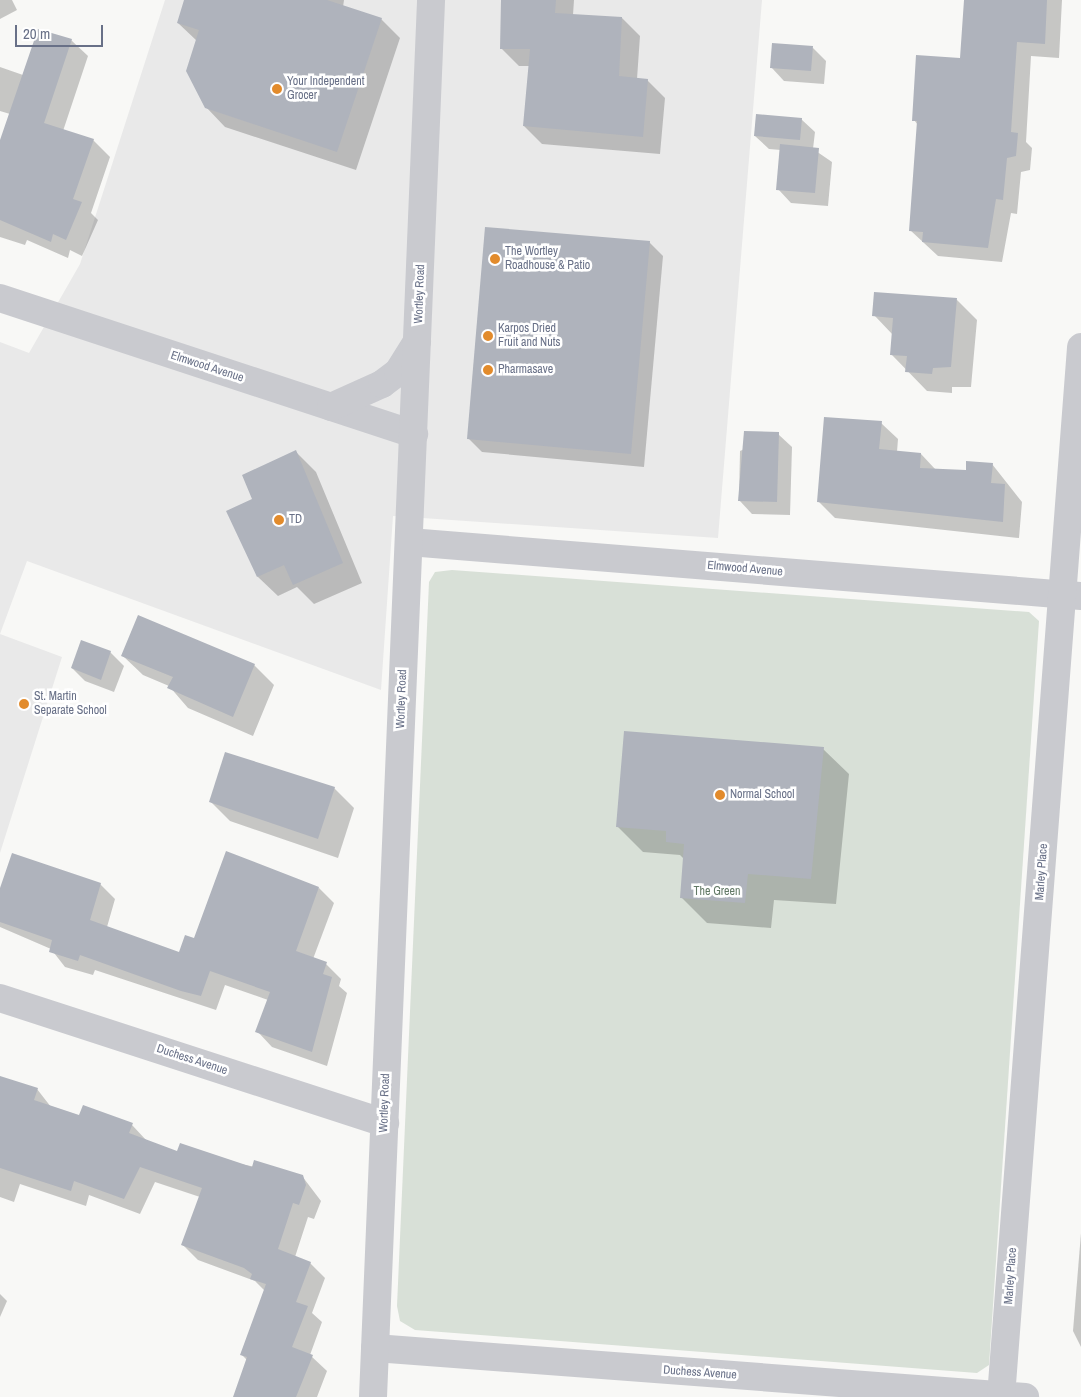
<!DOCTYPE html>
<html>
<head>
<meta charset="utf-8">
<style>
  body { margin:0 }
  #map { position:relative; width:1081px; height:1397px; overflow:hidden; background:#f8f8f6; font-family:"Archivo Narrow",sans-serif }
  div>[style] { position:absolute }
  .built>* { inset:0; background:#e9e9e9 }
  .green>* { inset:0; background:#d8e0d7 }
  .shadow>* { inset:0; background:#0003 }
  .building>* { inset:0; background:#afb3bc }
  .minor>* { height:28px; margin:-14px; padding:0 14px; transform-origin:14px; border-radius:14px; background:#c9cacf }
  .dots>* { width:14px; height:14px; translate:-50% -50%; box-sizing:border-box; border:2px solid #fff; border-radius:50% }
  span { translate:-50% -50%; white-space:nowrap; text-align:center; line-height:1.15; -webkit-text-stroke:5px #fff; paint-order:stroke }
  .poi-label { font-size:12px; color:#687087 }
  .left { translate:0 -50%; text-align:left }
  .street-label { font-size:12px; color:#687087 }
  .park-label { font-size:12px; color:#627965 }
  .scale { position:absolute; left:15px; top:25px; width:88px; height:22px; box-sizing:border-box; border:2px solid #687087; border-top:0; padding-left:6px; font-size:15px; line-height:18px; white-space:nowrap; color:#687087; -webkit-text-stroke:4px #fff; paint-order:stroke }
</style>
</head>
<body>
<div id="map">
  <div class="built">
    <div style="clip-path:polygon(165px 0,762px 0,718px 538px,393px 516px,381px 690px,27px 561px,0 634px,62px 657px,0 853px,0 342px,29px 353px,80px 264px)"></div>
  </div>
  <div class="green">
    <div style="clip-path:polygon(452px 570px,1029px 612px,1039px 621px,989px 1365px,977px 1373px,415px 1330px,400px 1321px,397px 1306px,429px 582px,435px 572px)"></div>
  </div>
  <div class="shadow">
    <div style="clip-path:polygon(0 0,12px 0,17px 10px,0 19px)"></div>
    <div style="clip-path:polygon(186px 0,344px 0,343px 7px,381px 19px,400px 38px,356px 170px,225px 127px,206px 107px,197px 41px,178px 23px)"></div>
    <div style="clip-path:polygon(503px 0,574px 0,573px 15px,622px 18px,640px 36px,637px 79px,647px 80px,665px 98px,660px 154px,542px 144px,524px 126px,530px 66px,519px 66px,501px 48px)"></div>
    <div style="clip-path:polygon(965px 0,1062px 0,1059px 58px,1031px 56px,1026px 142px,1032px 148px,1030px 170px,1021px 172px,1017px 214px,1011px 213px,1002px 262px,938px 256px,910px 230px,918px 125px,914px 120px,961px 59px)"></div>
    <div style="clip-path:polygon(71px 40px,88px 56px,63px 131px,93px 140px,110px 157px,91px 213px,98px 220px,82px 256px,70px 250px,68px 258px,27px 240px,25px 245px,0 237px,0 144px,10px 114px,0 111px,0 67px,23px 75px)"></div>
    <div style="clip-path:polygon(813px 48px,826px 61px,824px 84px,784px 81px,771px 67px)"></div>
    <div style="clip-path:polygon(801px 119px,815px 132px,813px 149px,832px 162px,828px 206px,791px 203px,778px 189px,781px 150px,769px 149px,755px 136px)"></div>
    <div style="clip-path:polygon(649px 242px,663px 256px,644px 467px,482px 452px,469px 439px)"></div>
    <div style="clip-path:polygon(875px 294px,957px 300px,977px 320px,971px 387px,952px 387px,952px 393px,927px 391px,892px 355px,893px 335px,874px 315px)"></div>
    <div style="clip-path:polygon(881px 423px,898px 439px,897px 452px,921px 454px,936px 470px,967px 472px,992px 464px,1022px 502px,1019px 538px,835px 518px,819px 502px)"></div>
    <div style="clip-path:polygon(778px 434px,792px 447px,790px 515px,752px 514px,739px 500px,740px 451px)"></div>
    <div style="clip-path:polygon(296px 452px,316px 472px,362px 583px,314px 604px,297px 587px,278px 596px,258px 577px,254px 499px)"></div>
    <div style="clip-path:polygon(110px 652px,124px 666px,114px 692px,85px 681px,72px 668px)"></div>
    <div style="clip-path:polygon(123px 656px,254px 665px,274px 685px,253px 736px,188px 708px,169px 686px,143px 675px)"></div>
    <div style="clip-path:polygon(823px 749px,849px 774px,836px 904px,774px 900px,771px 928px,707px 923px,681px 897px,684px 859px,680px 855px,643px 852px,617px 826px)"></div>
    <div style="clip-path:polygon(334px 788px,354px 808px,338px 858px,230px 821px,210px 801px)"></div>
    <div style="clip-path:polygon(100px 884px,115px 899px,107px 927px,180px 954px,195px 940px,319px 888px,334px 903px,313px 959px,326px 964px,341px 979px,339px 986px,347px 993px,327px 1066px,272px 1047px,257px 1031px,268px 1000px,225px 985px,216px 1010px,95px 970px,93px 975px,65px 967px,51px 949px,0 927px,0 892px)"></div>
    <div style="clip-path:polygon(0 1081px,37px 1089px,51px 1107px,80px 1117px,132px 1125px,147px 1141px,178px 1152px,302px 1176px,321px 1201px,314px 1219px,308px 1217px,295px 1257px,310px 1263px,325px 1278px,312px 1313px,322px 1322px,310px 1355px,327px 1371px,317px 1397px,235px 1397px,247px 1360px,241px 1354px,265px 1291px,255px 1281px,198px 1260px,183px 1245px,200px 1197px,155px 1182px,140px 1214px,89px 1195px,86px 1206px,20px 1184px,14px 1202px,0 1197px)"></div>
    <div style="clip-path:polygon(1081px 1233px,1081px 1347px,1073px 1331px)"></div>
    <div style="clip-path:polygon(0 1294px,7px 1301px,0 1317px)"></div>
  </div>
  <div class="building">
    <div style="clip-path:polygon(184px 0,327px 0,382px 18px,337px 152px,205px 108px,186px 71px,199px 30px,177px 23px)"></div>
    <div style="clip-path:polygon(501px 0,556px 0,555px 13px,622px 17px,619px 76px,648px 79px,643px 137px,523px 126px,530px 49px,500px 49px)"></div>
    <div style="clip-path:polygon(964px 0,1047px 0,1045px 44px,1017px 42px,1011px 132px,1018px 133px,1016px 156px,1007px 158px,1003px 200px,996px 199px,988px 248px,922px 242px,923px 232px,909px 231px,917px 121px,912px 121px,916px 55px,960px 58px)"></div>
    <div style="clip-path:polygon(38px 29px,72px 39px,44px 123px,94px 139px,73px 199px,82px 202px,66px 240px,53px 234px,51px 242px,0 220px,0 140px)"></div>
    <div style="clip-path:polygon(772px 43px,813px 46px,811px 71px,770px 68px)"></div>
    <div style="clip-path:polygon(756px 114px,802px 118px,800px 140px,754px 136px)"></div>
    <div style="clip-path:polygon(780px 144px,819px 148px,815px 193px,776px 190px)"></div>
    <div style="clip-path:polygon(485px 227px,650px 241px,631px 454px,467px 439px)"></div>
    <div style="clip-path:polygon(874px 292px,957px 298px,951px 367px,933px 368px,932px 374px,905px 372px,907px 356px,890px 355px,893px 318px,872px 316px)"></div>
    <div style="clip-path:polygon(824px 417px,882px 421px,879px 449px,921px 453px,920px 468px,966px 470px,966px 461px,993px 463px,991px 483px,1005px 484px,1003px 522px,817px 502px)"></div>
    <div style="clip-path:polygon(744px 431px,779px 432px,777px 502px,738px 501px)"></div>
    <div style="clip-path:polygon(296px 450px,343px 563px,293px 585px,284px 565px,257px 577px,226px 511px,252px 499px,242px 475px)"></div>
    <div style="clip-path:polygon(138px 615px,255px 664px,233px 717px,167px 688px,173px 677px,121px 656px)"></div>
    <div style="clip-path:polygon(81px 640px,111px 651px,101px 680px,71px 668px)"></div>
    <div style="clip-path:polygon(624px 731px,824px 747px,811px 879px,748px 874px,745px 903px,680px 898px,684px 844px,666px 842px,666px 831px,616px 827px)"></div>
    <div style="clip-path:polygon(225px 752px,335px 787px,318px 839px,209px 802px)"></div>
    <div style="clip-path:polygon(226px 851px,319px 887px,296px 951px,327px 962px,323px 974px,332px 977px,312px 1052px,255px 1032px,270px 992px,210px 971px,201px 996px,181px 991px,80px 955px,78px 961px,49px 952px,52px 940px,0 922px,0 888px,12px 853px,101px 883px,90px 920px,179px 952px,185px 935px,194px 938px)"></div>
    <div style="clip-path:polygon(0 1076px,38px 1088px,34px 1100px,79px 1115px,83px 1105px,133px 1123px,129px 1133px,177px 1151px,180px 1143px,252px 1167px,254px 1160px,303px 1175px,306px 1185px,299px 1205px,293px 1203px,278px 1249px,311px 1262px,296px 1302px,308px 1306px,292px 1347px,313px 1355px,296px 1397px,233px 1397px,247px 1357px,240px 1355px,266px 1284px,250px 1279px,252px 1274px,244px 1268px,181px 1245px,202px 1188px,140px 1167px,124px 1199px,74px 1181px,71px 1191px,0 1168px)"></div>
  </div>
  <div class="minor">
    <div style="left:0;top:298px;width:436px;rotate:18.2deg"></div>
    <div style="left:331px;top:407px;width:56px;rotate:-24.3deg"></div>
    <div style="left:382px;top:384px;width:20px;rotate:-37deg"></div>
    <div style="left:398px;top:372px;width:36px;rotate:-58deg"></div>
    <div style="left:409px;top:542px;width:674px;rotate:4.59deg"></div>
    <div style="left:0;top:998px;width:405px;rotate:18deg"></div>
    <div style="left:375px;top:1348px;width:652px;rotate:4.31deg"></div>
    <div style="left:373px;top:1397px;width:1398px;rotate:-87.62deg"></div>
    <div style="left:1001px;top:1397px;width:1053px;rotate:-85.64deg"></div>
  </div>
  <div class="dots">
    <div style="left:277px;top:89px;background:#e28b2c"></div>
    <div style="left:495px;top:259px;background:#e28b2c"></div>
    <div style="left:488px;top:336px;background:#e28b2c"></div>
    <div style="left:488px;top:370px;background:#e28b2c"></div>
    <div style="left:279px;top:520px;background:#e28b2c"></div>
    <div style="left:24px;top:704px;background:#e28b2c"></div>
    <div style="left:720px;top:795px;background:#e28b2c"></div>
  </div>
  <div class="poi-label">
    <span class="left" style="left:287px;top:89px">Your Independent<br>Grocer</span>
    <span class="left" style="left:505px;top:259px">The Wortley<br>Roadhouse &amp; Patio</span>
    <span class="left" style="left:498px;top:336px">Karpos Dried<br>Fruit and Nuts</span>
    <span class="left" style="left:498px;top:370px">Pharmasave</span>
    <span class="left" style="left:289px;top:520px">TD</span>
    <span class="left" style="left:34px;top:704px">St. Martin<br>Separate School</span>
    <span class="left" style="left:730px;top:795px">Normal School</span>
  </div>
  <div class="street-label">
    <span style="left:420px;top:294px;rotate:-88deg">Wortley Road</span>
    <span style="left:207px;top:367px;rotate:18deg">Elmwood Avenue</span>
    <span style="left:745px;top:569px;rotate:5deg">Elmwood Avenue</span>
    <span style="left:402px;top:699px;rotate:-88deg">Wortley Road</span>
    <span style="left:1042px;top:872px;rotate:-86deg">Marley Place</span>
    <span style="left:192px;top:1060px;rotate:18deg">Duchess Avenue</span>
    <span style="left:385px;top:1103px;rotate:-88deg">Wortley Road</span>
    <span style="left:1011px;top:1276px;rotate:-86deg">Marley Place</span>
    <span style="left:700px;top:1373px;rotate:4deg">Duchess Avenue</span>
  </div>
  <div class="park-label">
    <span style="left:717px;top:892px">The Green</span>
  </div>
  <div class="scale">20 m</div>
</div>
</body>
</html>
